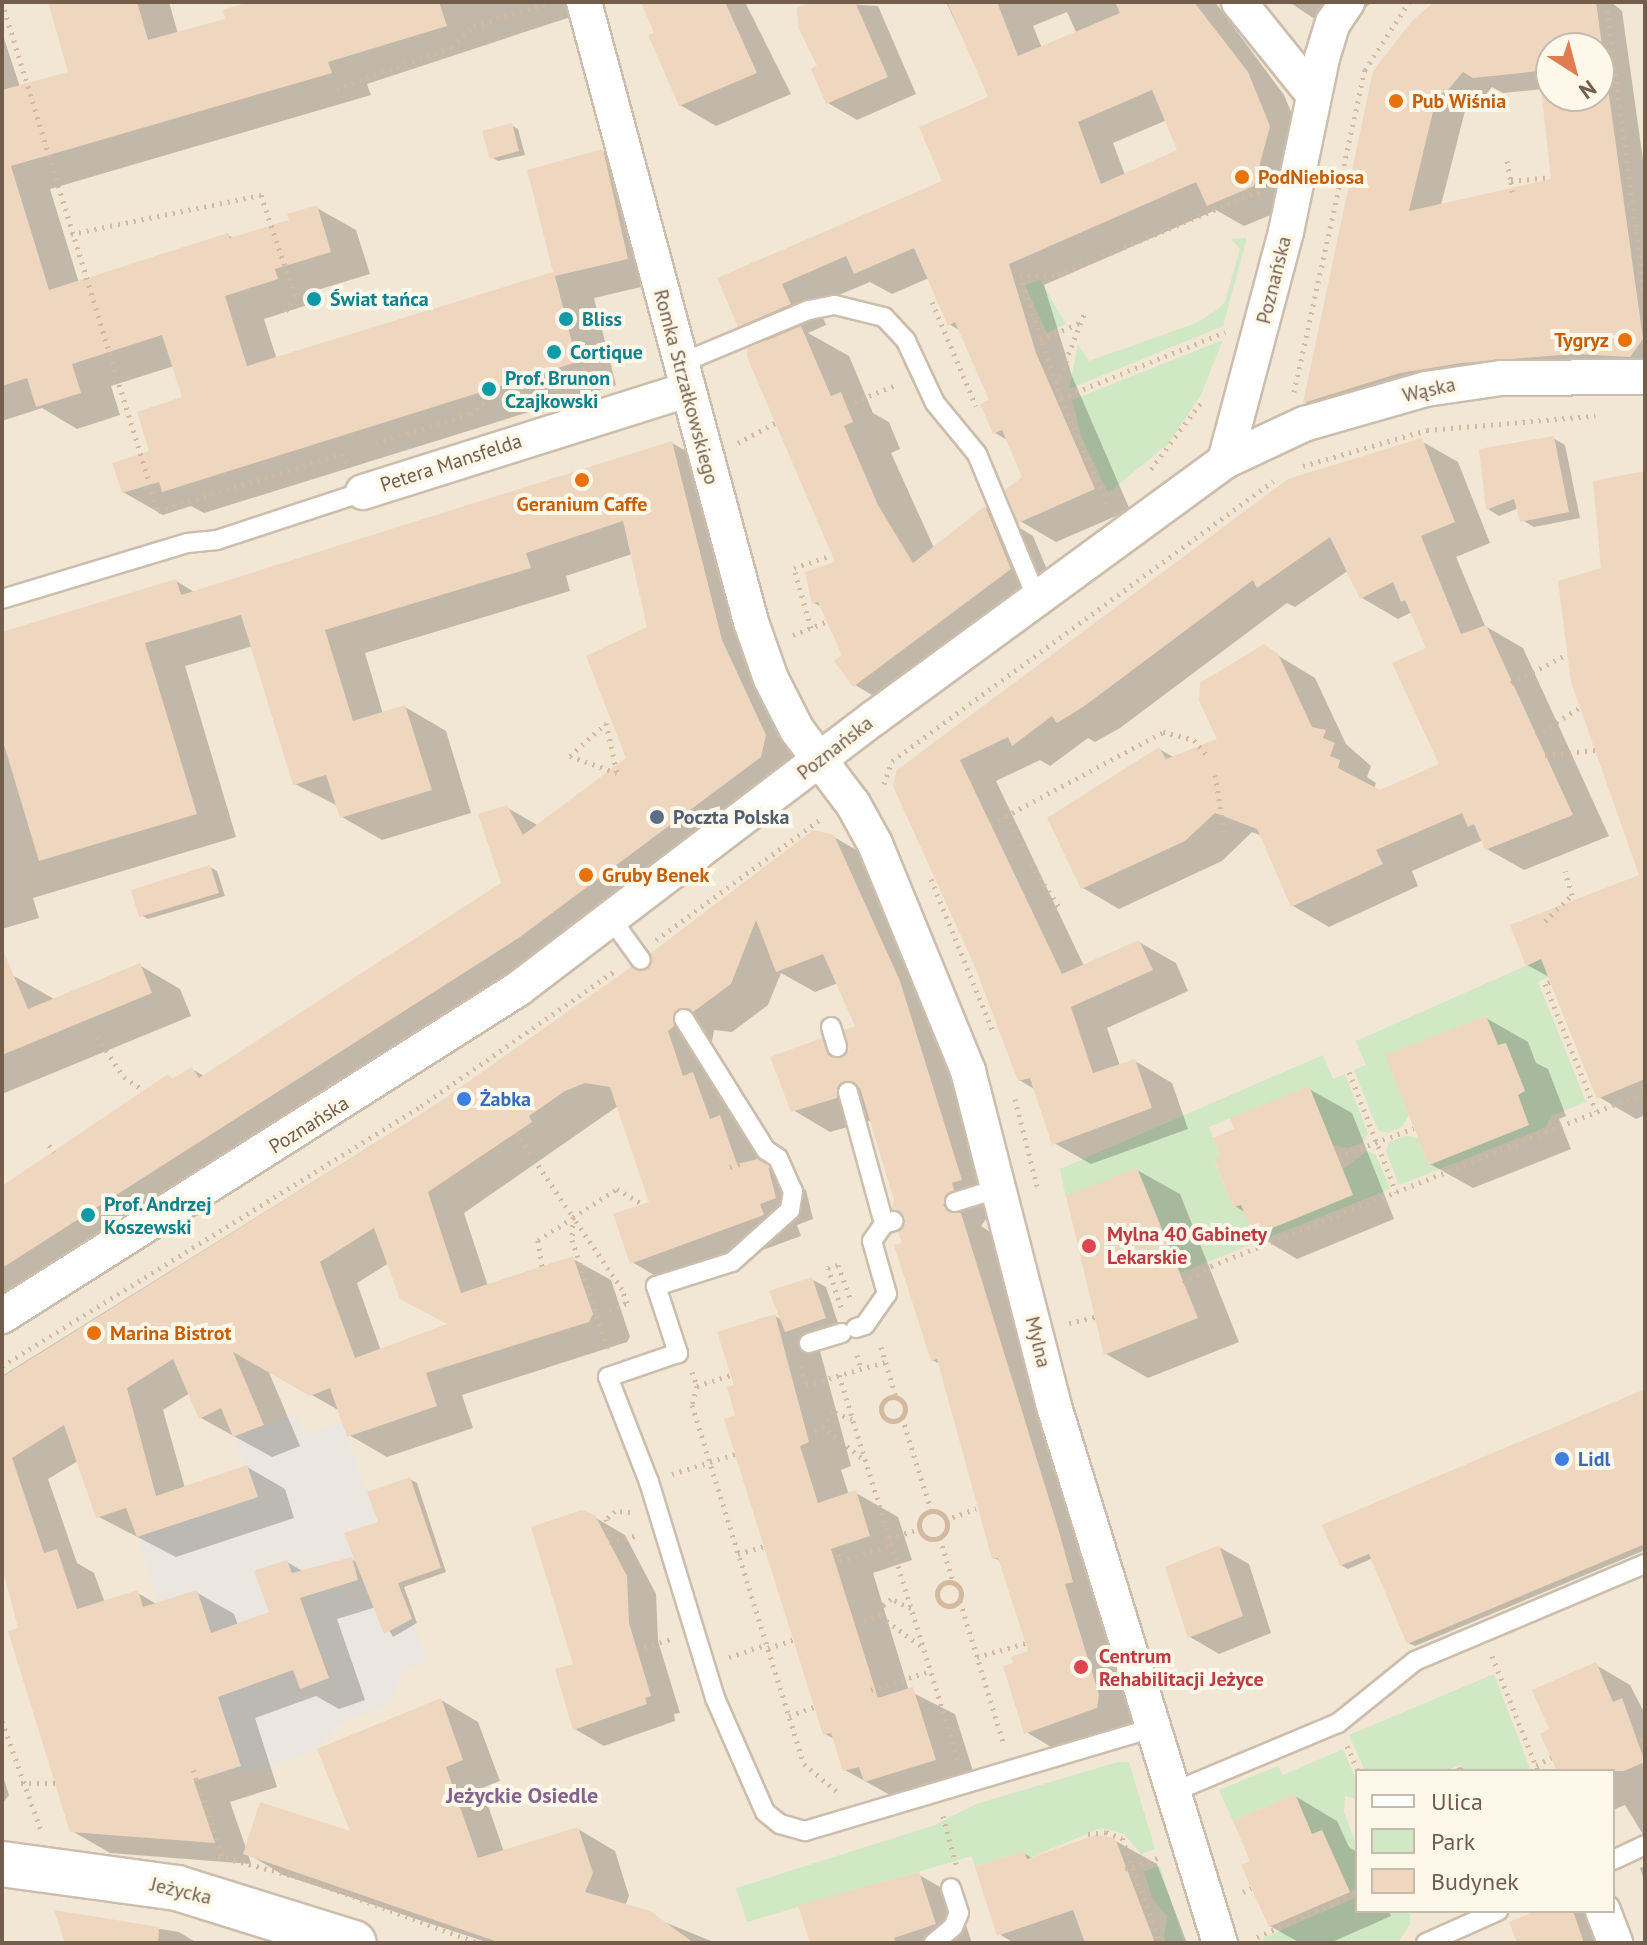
<!DOCTYPE html>
<html>
<head>
<meta charset="utf-8">
<style>
  body { margin:0 }
  #map { position:relative; width:1647px; height:1945px; overflow:hidden; background:#fbf4e5; font-family:"PT Sans",sans-serif }
  div>[style] { position:absolute }
  .residential>* { inset:0; background:#f2e7d4 }
  .industrial>* { inset:0; background:#ebe6df }
  .green>* { inset:0; background:#d0e8c4 }
  .shadow>* { inset:0; background:#0003 }
  .building>* { inset:0; background:#efd6be }
  .path>* { height:5px; margin-top:-2.5px; transform-origin:0; background:repeating-linear-gradient(90deg,#d4b9a1 0 2px,transparent 0 8px) }
  .path>.ring { margin:-2.5px; padding:0; box-sizing:content-box; background:none; border:5px solid #d4b9a1; border-radius:50% }
  .roads { filter:drop-shadow(2px 0 #ccbdac) drop-shadow(-2px 0 #ccbdac) drop-shadow(0 2px #ccbdac) drop-shadow(0 -2px #ccbdac) }
  .lane>* { height:18px; margin:-9px; padding:0 9px; transform-origin:9px; border-radius:9px; background:#fff }
  .street>* { height:34px; margin:-17px; padding:0 17px; transform-origin:17px; border-radius:17px; background:#fff }
  .secondary>* { height:44px; margin:-22px; padding:0 22px; transform-origin:22px; border-radius:22px; background:#fff }
  .dots>* { width:22px; height:22px; translate:-50% -50%; box-sizing:border-box; border:4px solid #fef8eb; border-radius:50% }
  span { translate:-50% -50%; white-space:nowrap; text-align:center; line-height:1.15; -webkit-text-stroke:8px #fef8eb; paint-order:stroke }
  .food-label { font-size:20px; color:#c56008; font-weight:700 }
  .left { translate:0 -50%; text-align:left }
  .right { translate:-100% -50%; text-align:right }
  .street-label { font-size:20px; color:#735d4b }
  .culture-label { font-size:20px; color:#0d838f; font-weight:700 }
  .service-label { font-size:20px; color:#4e5e75; font-weight:700 }
  .shop-label { font-size:20px; color:#366cbe; font-weight:700 }
  .health-label { font-size:20px; color:#be3a42; font-weight:700 }
  .neighbourhood-label { font-size:22px; color:#84638f; font-weight:700 }
  .frame { position:absolute; inset:0; border:4px solid #735d4b; pointer-events:none }
  .legend { position:absolute; left:1355px; top:1769px; width:260px; height:144px; box-sizing:border-box; background:#fef8eb; border:2px solid #c6baab; margin:0; padding:10px 14px; list-style:none; font-size:24px; color:#735d4b }
  .legend li { display:flex; align-items:center; gap:16px; height:40px }
  .legend b { width:40px; border:2px solid #c6baab }
  .north { position:absolute; left:1535px; top:32px; width:80px; height:80px; box-sizing:border-box; background:#fef8eb; border:2px solid #c6baab; border-radius:50%; rotate:144deg; font-size:22px; font-weight:700; line-height:32px; text-align:center; color:#735d4b }
  .north::after { content:''; display:block; margin:auto; width:28px; height:36px; background:#df7c50; clip-path:polygon(50% 0,100% 100%,50% 72%,0 100%) }
</style>
</head>
<body>
<div id="map">
  <div class="residential">
    <div style="clip-path:polygon(evenodd,2px 2px,1645px 2px,1645px 1943px,2px 1943px,2px 2px,1551px 48px,1599px 48px,1599px 96px,1551px 96px,1551px 48px,2px 2px,1357px 1771px,1613px 1771px,1613px 1911px,1357px 1911px,1357px 1771px)"></div>
  </div>
  <div class="industrial">
    <div style="clip-path:polygon(296px 1414px,305px 1435px,342px 1422px,427px 1661px,403px 1670px,389px 1704px,342px 1723px,317px 1749px,259px 1770px,214px 1774px,137px 1537px,258px 1497px,233px 1437px)"></div>
  </div>
  <div class="green">
    <div style="clip-path:polygon(1247px 238px,1223px 326px,1069px 389px,1078px 344px,1089px 361px,1196px 323px,1217px 310px,1225px 302px,1240px 249px,1231px 239px)"></div>
    <div style="clip-path:polygon(1040px 280px,1066px 324px,1047px 333px,1025px 285px)"></div>
    <div style="clip-path:polygon(1223px 340px,1201px 395px,1168px 444px,1108px 493px,1082px 439px,1072px 400px)"></div>
    <div style="clip-path:polygon(1541px 959px,1548px 977px,1538px 982px,1586px 1102px,1551px 1116px,1546px 1127px,1399px 1185px,1386px 1151px,1389px 1142px,1405px 1136px,1418px 1138px,1429px 1165px,1529px 1125px,1518px 1095px,1525px 1091px,1506px 1043px,1498px 1045px,1486px 1016px,1386px 1055px,1409px 1115px,1402px 1127px,1386px 1133px,1378px 1130px,1354px 1070px,1366px 1065px,1356px 1041px)"></div>
    <div style="clip-path:polygon(1323px 1055px,1333px 1079px,1345px 1074px,1368px 1133px,1363px 1142px,1348px 1148px,1333px 1145px,1309px 1087px,1209px 1127px,1221px 1157px,1214px 1160px,1233px 1207px,1241px 1205px,1253px 1235px,1353px 1195px,1343px 1169px,1367px 1151px,1376px 1155px,1390px 1189px,1180px 1273px,1137px 1168px,1066px 1198px,1060px 1169px)"></div>
    <div style="clip-path:polygon(1494px 1674px,1531px 1771px,1463px 1771px,1460px 1765px,1445px 1771px,1365px 1771px,1349px 1735px)"></div>
    <div style="clip-path:polygon(1343px 1749px,1357px 1782px,1357px 1799px,1345px 1796px,1344px 1812px,1357px 1847px,1357px 1888px,1350px 1892px,1322px 1830px,1312px 1834px,1295px 1794px,1233px 1821px,1219px 1790px,1278px 1766px,1283px 1775px)"></div>
    <div style="clip-path:polygon(1118px 1762px,1129px 1762px,1155px 1849px,1141px 1854px,1124px 1834px,1101px 1828px,1027px 1859px,1024px 1851px,975px 1867px,972px 1856px,747px 1922px,736px 1888px,935px 1825px,976px 1804px)"></div>
    <div style="clip-path:polygon(1160px 1866px,1184px 1943px,1166px 1943px,1164px 1936px,1167px 1916px,1152px 1898px,1144px 1871px)"></div>
    <div style="clip-path:polygon(1357px 1897px,1357px 1911px,1410px 1911px,1410px 1924px,1398px 1943px,1264px 1943px,1263px 1938px)"></div>
  </div>
  <div class="shadow">
    <div style="clip-path:polygon(50px 2px,169px 2px,178px 34px,228px 20px,256px 2px,593px 2px,595px 9px,367px 84px,371px 95px,50px 189px,79px 283px,228px 235px,235px 239px,291px 221px,317px 208px,356px 230px,370px 274px,314px 291px,317px 302px,264px 319px,277px 360px,556px 273px,602px 151px,642px 174px,667px 281px,594px 298px,616px 385px,204px 513px,191px 506px,163px 515px,123px 492px,184px 399px,174px 366px,111px 386px,120px 415px,77px 429px,42px 408px,2px 421px,2px 32px,20px 87px,71px 73px)"></div>
    <div style="clip-path:polygon(645px 2px,745px 2px,791px 94px,716px 126px,680px 105px)"></div>
    <div style="clip-path:polygon(816px 2px,878px 6px,916px 94px,857px 120px,828px 103px)"></div>
    <div style="clip-path:polygon(evenodd,946px 2px,1215px 2px,1284px 95px,1306px 148px,1290px 207px,1244px 226px,1216px 210px,1044px 285px,1072px 376px,1130px 510px,1056px 542px,1020px 521px,1025px 477px,1009px 441px,995px 433px,991px 401px,961px 331px,949px 324px,929px 278px,892px 294px,870px 282px,817px 304px,826px 325px,808px 333px,849px 356px,873px 413px,889px 422px,900px 449px,891px 453px,934px 548px,986px 508px,1033px 536px,1058px 596px,903px 713px,855px 685px,822px 607px,814px 603px,838px 563px,769px 342px,739px 325px,720px 279px,945px 182px,991px 98px,946px 2px,1067px 12px,1077px 34px,1042px 48px,1033px 26px,1067px 12px,946px 2px,1167px 120px,1180px 151px,1125px 175px,1113px 143px,1167px 120px)"></div>
    <div style="clip-path:polygon(1289px 2px,1372px 2px,1336px 33px)"></div>
    <div style="clip-path:polygon(evenodd,1437px 2px,1611px 2px,1622px 11px,1645px 174px,1645px 372px,1333px 418px,1305px 402px,1437px 2px,1551px 48px,1599px 48px,1599px 96px,1551px 96px,1551px 48px,1437px 2px,1492px 87px,1503px 93px,1543px 89px,1553px 181px,1441px 205px,1465px 111px,1476px 107px,1492px 87px)"></div>
    <div style="clip-path:polygon(511px 125px,518px 129px,525px 155px,498px 161px,491px 157px)"></div>
    <div style="clip-path:polygon(1553px 438px,1565px 445px,1580px 518px,1534px 527px,1522px 520px,1519px 508px,1499px 516px,1488px 509px)"></div>
    <div style="clip-path:polygon(1421px 441px,1458px 462px,1490px 543px,1456px 557px,1485px 626px,1523px 648px,1609px 836px,1524px 870px,1487px 849px,1483px 840px,1412px 871px,1418px 886px,1329px 927px,1293px 906px,1262px 836px,1252px 832px,1222px 861px,1119px 909px,1083px 888px,1159px 749px,1175px 758px,1219px 740px,1264px 647px,1315px 678px,1346px 744px,1371px 766px,1367px 777px,1376px 783px,1374px 789px,1380px 792px,1442px 765px,1429px 649px,1412px 612px,1398px 619px,1362px 598px,1349px 570px,1295px 607px,1287px 603px,1120px 728px,1095px 742px,1088px 738px,1050px 766px,1040px 760px,996px 781px,1084px 966px,1139px 942px,1176px 963px,1188px 991px,1107px 1028px,1120px 1066px,1135px 1061px,1172px 1083px,1188px 1129px,1091px 1164px,1054px 1143px,1036px 1090px,1019px 1080px,978px 968px,895px 786px)"></div>
    <div style="clip-path:polygon(672px 443px,712px 466px,806px 759px,801px 780px,2px 1313px,2px 1189px,168px 1076px,174px 1080px,192px 1069px,204px 1076px,503px 884px,506px 807px,539px 826px,628px 758px,650px 628px,632px 554px,566px 576px,570px 591px,365px 653px,383px 714px,405px 707px,446px 731px,471px 813px,382px 840px,342px 817px,338px 806px,295px 784px,253px 646px,185px 666px,236px 837px,33px 898px,39px 918px,2px 929px,2px 634px,176px 581px,196px 593px)"></div>
    <div style="clip-path:polygon(1645px 473px,1645px 1115px,1636px 1119px,1599px 1097px,1551px 978px,1527px 965px,1641px 875px,1603px 570px)"></div>
    <div style="clip-path:polygon(evenodd,834px 837px,872px 859px,937px 1005px,991px 1212px,981px 1226px,998px 1237px,1136px 1718px,1134px 1729px,1063px 1754px,1026px 1732px,1030px 1653px,1002px 1562px,994px 1558px,940px 1364px,932px 1360px,905px 1244px,908px 1218px,896px 1200px,872px 1120px,830px 1132px,793px 1110px,822px 1040px,847px 1055px,857px 1027px,838px 983px,815px 992px,781px 973px,768px 1005px,732px 1032px,714px 1030px,711px 1048px,704px 1053px,716px 1088px,731px 1096px,743px 1131px,757px 1139px,766px 1166px,806px 1190px,813px 1219px,797px 1225px,801px 1236px,669px 1284px,632px 1262px,652px 1203px,618px 1106px,464px 1213px,488px 1286px,573px 1259px,611px 1280px,630px 1337px,627px 1342px,462px 1395px,473px 1428px,387px 1457px,349px 1435px,340px 1411px,268px 1370px,300px 1446px,272px 1457px,201px 1418px,190px 1393px,163px 1410px,185px 1488px,247px 1467px,285px 1489px,294px 1518px,176px 1557px,97px 1516px,78px 1461px,48px 1479px,77px 1563px,94px 1573px,105px 1603px,138px 1593px,158px 1605px,196px 1592px,234px 1614px,238px 1625px,271px 1613px,287px 1562px,304px 1572px,351px 1559px,357px 1562px,410px 1479px,417px 1483px,446px 1572px,404px 1587px,417px 1623px,393px 1637px,376px 1607px,337px 1619px,365px 1700px,339px 1709px,316px 1696px,255px 1718px,277px 1787px,230px 1802px,247px 1851px,353px 1834px,441px 1700px,478px 1722px,500px 1781px,482px 1788px,504px 1852px,578px 1829px,615px 1851px,629px 1896px,625px 1906px,716px 1943px,489px 1943px,283px 1875px,248px 1854px,251px 1864px,110px 1853px,72px 1831px,2px 1563px,2px 1376px,649px 972px,834px 837px,389px 1263px,450px 1325px,381px 1351px,357px 1283px,389px 1263px)"></div>
    <div style="clip-path:polygon(210px 867px,217px 871px,225px 896px,148px 919px,141px 915px)"></div>
    <div style="clip-path:polygon(139px 965px,180px 989px,191px 1016px,2px 1094px,2px 980px,14px 976px,54px 999px)"></div>
    <div style="clip-path:polygon(1486px 1018px,1528px 1042px,1536px 1063px,1548px 1069px,1566px 1116px,1559px 1119px,1571px 1149px,1473px 1188px,1430px 1164px)"></div>
    <div style="clip-path:polygon(1309px 1089px,1352px 1113px,1394px 1219px,1297px 1259px,1255px 1234px,1246px 1213px,1235px 1206px)"></div>
    <div style="clip-path:polygon(1137px 1170px,1180px 1194px,1239px 1342px,1148px 1378px,1106px 1354px)"></div>
    <div style="clip-path:polygon(811px 1279px,826px 1287px,839px 1326px,817px 1340px,851px 1466px,841px 1470px,849px 1495px,856px 1493px,898px 1517px,912px 1560px,873px 1573px,909px 1691px,955px 1714px,977px 1784px,908px 1805px,845px 1770px,836px 1740px,825px 1734px,738px 1416px,736px 1386px,775px 1316px,782px 1320px)"></div>
    <div style="clip-path:polygon(1645px 1393px,1645px 1550px,1415px 1646px,1408px 1643px,1373px 1558px,1348px 1569px,1341px 1565px)"></div>
    <div style="clip-path:polygon(594px 1517px,625px 1535px,656px 1594px,658px 1641px,680px 1713px,674px 1714px,675px 1721px,604px 1746px,575px 1729px,575px 1665px)"></div>
    <div style="clip-path:polygon(1219px 1547px,1249px 1564px,1271px 1633px,1219px 1654px,1190px 1637px)"></div>
    <div style="clip-path:polygon(1596px 1665px,1630px 1685px,1645px 1714px,1645px 1838px,1625px 1805px,1613px 1810px,1613px 1771px,1559px 1771px,1552px 1730px)"></div>
    <div style="clip-path:polygon(1460px 1767px,1468px 1771px,1450px 1771px)"></div>
    <div style="clip-path:polygon(2px 1773px,9px 1795px,2px 1804px)"></div>
    <div style="clip-path:polygon(1295px 1796px,1337px 1821px,1349px 1847px,1357px 1852px,1357px 1911px,1389px 1911px,1391px 1916px,1330px 1943px,1300px 1943px,1270px 1926px,1253px 1862px)"></div>
    <div style="clip-path:polygon(1114px 1840px,1157px 1864px,1187px 1943px,1014px 1943px,999px 1934px,1024px 1853px,1033px 1859px)"></div>
    <div style="clip-path:polygon(1645px 1866px,1645px 1884px,1640px 1868px)"></div>
    <div style="clip-path:polygon(919px 1875px,956px 1896px,972px 1943px,812px 1943px)"></div>
    <div style="clip-path:polygon(1541px 1911px,1587px 1911px,1607px 1943px,1517px 1943px)"></div>
    <div style="clip-path:polygon(57px 1912px,179px 1932px,197px 1943px,67px 1943px)"></div>
  </div>
  <div class="building">
    <div style="clip-path:polygon(48px 2px,137px 2px,148px 40px,225px 19px,223px 10px,249px 2px,439px 2px,447px 26px,328px 62px,332px 73px,11px 166px,49px 290px,228px 233px,230px 238px,289px 220px,287px 214px,317px 205px,331px 252px,275px 269px,278px 279px,225px 296px,247px 366px,553px 272px,527px 170px,603px 149px,628px 259px,555px 276px,577px 362px,162px 492px,159px 482px,122px 493px,112px 463px,149px 451px,137px 412px,182px 397px,162px 335px,72px 364px,81px 393px,36px 407px,27px 378px,2px 386px,2px 90px,68px 72px)"></div>
    <div style="clip-path:polygon(641px 2px,725px 2px,757px 73px,679px 106px,648px 35px,654px 33px)"></div>
    <div style="clip-path:polygon(811px 2px,855px 2px,888px 77px,826px 104px,811px 69px,817px 66px,798px 27px,797px 8px)"></div>
    <div style="clip-path:polygon(evenodd,947px 2px,997px 2px,1018px 56px,1120px 13px,1115px 2px,1194px 2px,1248px 72px,1270px 126px,1254px 186px,1207px 206px,1196px 182px,1009px 264px,1036px 353px,1095px 489px,1018px 523px,1005px 490px,1022px 477px,1002px 430px,993px 434px,980px 404px,989px 400px,955px 322px,948px 326px,914px 248px,854px 274px,846px 256px,782px 284px,791px 304px,738px 327px,717px 278px,942px 181px,919px 127px,988px 97px,947px 2px,1152px 90px,1177px 150px,1101px 184px,1078px 122px,1152px 90px)"></div>
    <div style="clip-path:polygon(evenodd,1434px 2px,1596px 2px,1643px 339px,1630px 357px,1575px 354px,1461px 363px,1400px 373px,1303px 403px,1373px 71px,1412px 21px,1434px 2px,1551px 48px,1599px 48px,1599px 96px,1551px 96px,1551px 48px,1434px 2px,1539px 71px,1551px 179px,1409px 211px,1437px 95px,1447px 91px,1463px 72px,1473px 78px,1539px 71px)"></div>
    <div style="clip-path:polygon(512px 123px,519px 151px,490px 159px,482px 131px)"></div>
    <div style="clip-path:polygon(801px 326px,831px 396px,841px 392px,853px 422px,844px 426px,878px 505px,913px 563px,985px 506px,1011px 569px,853px 687px,834px 661px,842px 655px,818px 602px,812px 604px,805px 572px,835px 562px,747px 357px,747px 349px)"></div>
    <div style="clip-path:polygon(1554px 436px,1569px 512px,1520px 522px,1514px 499px,1486px 510px,1479px 449px)"></div>
    <div style="clip-path:polygon(1422px 438px,1455px 522px,1421px 536px,1461px 634px,1486px 625px,1573px 815px,1485px 850px,1474px 824px,1468px 827px,1462px 813px,1376px 850px,1383px 864px,1291px 907px,1257px 829px,1215px 813px,1185px 841px,1081px 889px,1047px 818px,1159px 747px,1166px 759px,1217px 739px,1199px 701px,1200px 683px,1264px 644px,1278px 654px,1312px 727px,1326px 730px,1323px 738px,1335px 743px,1330px 756px,1340px 760px,1338px 768px,1380px 790px,1439px 764px,1392px 663px,1426px 648px,1405px 600px,1401px 602px,1393px 582px,1360px 599px,1330px 537px,1257px 588px,1253px 580px,1083px 707px,1057px 723px,1052px 716px,1012px 746px,1008px 737px,960px 760px,1062px 974px,1139px 940px,1153px 970px,1071px 1007px,1093px 1073px,1135px 1059px,1152px 1108px,1052px 1145px,1030px 1078px,1018px 1081px,976px 969px,893px 786px,897px 770px,1288px 479px)"></div>
    <div style="clip-path:polygon(672px 441px,722px 640px,766px 735px,761px 757px,520px 937px,2px 1268px,2px 1186px,168px 1074px,172px 1079px,192px 1067px,199px 1078px,501px 883px,478px 814px,507px 805px,523px 835px,626px 758px,586px 656px,647px 627px,623px 521px,526px 553px,531px 568px,325px 630px,353px 721px,405px 705px,432px 790px,340px 818px,326px 775px,293px 785px,241px 615px,145px 643px,197px 814px,39px 861px,2px 738px,2px 632px,176px 579px,181px 595px)"></div>
    <div style="clip-path:polygon(1645px 471px,1645px 1079px,1597px 1099px,1541px 959px,1526px 966px,1510px 925px,1639px 875px,1571px 682px,1558px 581px,1601px 568px,1593px 481px)"></div>
    <div style="clip-path:polygon(evenodd,813px 830px,834px 835px,900px 981px,962px 1180px,952px 1183px,954px 1190px,943px 1205px,952px 1213px,961px 1213px,1058px 1528px,1073px 1582px,1065px 1584px,1099px 1695px,1097px 1708px,1024px 1734px,1003px 1666px,1013px 1663px,1011px 1657px,1028px 1651px,998px 1558px,992px 1559px,937px 1359px,931px 1361px,894px 1245px,902px 1243px,898px 1232px,906px 1218px,892px 1209px,894px 1200px,860px 1088px,844px 1081px,837px 1088px,837px 1098px,791px 1112px,770px 1057px,822px 1038px,828px 1055px,841px 1058px,849px 1049px,844px 1030px,855px 1026px,823px 954px,776px 972px,756px 920px,731px 984px,693px 1012px,677px 1009px,674px 1026px,668px 1031px,683px 1076px,693px 1072px,710px 1119px,720px 1115px,737px 1164px,758px 1159px,768px 1166px,776px 1198px,760px 1204px,764px 1215px,630px 1264px,613px 1214px,649px 1202px,610px 1087px,585px 1083px,565px 1091px,529px 1116px,532px 1122px,428px 1192px,461px 1293px,573px 1256px,593px 1314px,589px 1322px,426px 1373px,437px 1406px,347px 1437px,330px 1388px,310px 1396px,233px 1352px,264px 1425px,233px 1437px,221px 1408px,199px 1419px,173px 1359px,127px 1388px,156px 1496px,247px 1465px,258px 1497px,137px 1537px,126px 1508px,96px 1518px,64px 1425px,12px 1458px,44px 1553px,57px 1549px,77px 1609px,138px 1590px,143px 1607px,197px 1590px,211px 1633px,269px 1612px,254px 1571px,287px 1560px,292px 1573px,352px 1557px,358px 1580px,300px 1598px,329px 1678px,300px 1689px,293px 1670px,218px 1697px,241px 1766px,194px 1781px,215px 1843px,70px 1832px,8px 1631px,18px 1628px,2px 1567px,2px 1377px,431px 1108px,631px 967px,647px 970px,651px 953px,813px 830px,374px 1228px,400px 1299px,447px 1324px,355px 1358px,320px 1262px,374px 1228px)"></div>
    <div style="clip-path:polygon(210px 865px,219px 893px,139px 917px,131px 890px)"></div>
    <div style="clip-path:polygon(2px 948px,28px 1009px,140px 963px,152px 993px,2px 1055px)"></div>
    <div style="clip-path:polygon(1486px 1016px,1498px 1045px,1506px 1043px,1525px 1091px,1518px 1095px,1529px 1125px,1429px 1165px,1385px 1055px)"></div>
    <div style="clip-path:polygon(1309px 1086px,1353px 1195px,1253px 1236px,1241px 1205px,1233px 1207px,1214px 1159px,1221px 1157px,1213px 1138px,1234px 1129px,1230px 1118px)"></div>
    <div style="clip-path:polygon(1137px 1168px,1198px 1318px,1104px 1355px,1066px 1196px)"></div>
    <div style="clip-path:polygon(812px 1277px,826px 1318px,785px 1332px,769px 1291px)"></div>
    <div style="clip-path:polygon(775px 1314px,809px 1442px,800px 1446px,818px 1503px,856px 1490px,870px 1536px,831px 1549px,878px 1698px,913px 1687px,936px 1760px,864px 1782px,859px 1767px,843px 1771px,831px 1733px,823px 1735px,724px 1419px,735px 1415px,727px 1387px,734px 1385px,717px 1332px)"></div>
    <div style="clip-path:polygon(1645px 1389px,1645px 1544px,1407px 1644px,1369px 1554px,1340px 1566px,1322px 1525px)"></div>
    <div style="clip-path:polygon(410px 1477px,441px 1568px,398px 1583px,412px 1619px,384px 1634px,344px 1533px,378px 1522px,367px 1492px)"></div>
    <div style="clip-path:polygon(582px 1510px,595px 1515px,627px 1576px,629px 1623px,651px 1696px,645px 1698px,647px 1704px,573px 1730px,555px 1669px,573px 1664px,531px 1527px)"></div>
    <div style="clip-path:polygon(1219px 1545px,1243px 1616px,1188px 1638px,1165px 1567px)"></div>
    <div style="clip-path:polygon(1596px 1662px,1613px 1702px,1622px 1698px,1645px 1762px,1624px 1771px,1557px 1771px,1540px 1734px,1549px 1729px,1532px 1690px)"></div>
    <div style="clip-path:polygon(441px 1698px,463px 1760px,446px 1767px,478px 1858px,578px 1827px,593px 1873px,585px 1892px,650px 1911px,694px 1943px,501px 1943px,243px 1854px,260px 1802px,350px 1831px,317px 1749px)"></div>
    <div style="clip-path:polygon(1295px 1794px,1312px 1834px,1322px 1830px,1350px 1892px,1269px 1927px,1241px 1865px,1250px 1861px,1233px 1821px)"></div>
    <div style="clip-path:polygon(1096px 1835px,1115px 1838px,1155px 1943px,1085px 1943px,1073px 1910px,997px 1936px,975px 1867px,1024px 1851px,1027px 1859px)"></div>
    <div style="clip-path:polygon(919px 1872px,936px 1924px,894px 1938px,895px 1943px,810px 1943px,798px 1905px)"></div>
    <div style="clip-path:polygon(54px 1910px,159px 1927px,158px 1943px,65px 1943px)"></div>
    <div style="clip-path:polygon(1536px 1911px,1573px 1911px,1584px 1943px,1517px 1943px,1509px 1922px)"></div>
  </div>
  <div class="path">
    <div style="left:2px;top:2px;width:532px;rotate:72.96deg"></div>
    <div style="left:158px;top:511px;width:193px;rotate:-17.2deg"></div>
    <div style="left:342px;top:454px;width:9px;rotate:58deg"></div>
    <div style="left:1606px;top:2px;width:298px;rotate:82.5deg"></div>
    <div style="left:337px;top:89px;width:122px;rotate:-20.1deg"></div>
    <div style="left:452px;top:47px;width:30px;rotate:-44deg"></div>
    <div style="left:474px;top:26px;width:80px;rotate:-17.5deg"></div>
    <div style="left:1507px;top:161px;width:20px;rotate:79deg"></div>
    <div style="left:1512px;top:192px;width:11px;rotate:-95deg"></div>
    <div style="left:1511px;top:181px;width:40px;rotate:-5.7deg"></div>
    <div style="left:71px;top:234px;width:194px;rotate:-11.6deg"></div>
    <div style="left:261px;top:195px;width:107px;rotate:71.4deg"></div>
    <div style="left:295px;top:296px;width:22px;rotate:122deg"></div>
    <div style="left:932px;top:302px;width:113px;rotate:67.1deg"></div>
    <div style="left:1040px;top:340px;width:46px;rotate:-23.2deg"></div>
    <div style="left:1057px;top:384px;width:75px;rotate:-68.9deg"></div>
    <div style="left:1294px;top:392px;width:330px;rotate:-77.6deg"></div>
    <div style="left:1365px;top:70px;width:81px;rotate:-57.1deg"></div>
    <div style="left:1061px;top:398px;width:129px;rotate:-108.6deg"></div>
    <div style="left:1020px;top:276px;width:38px;rotate:-2deg"></div>
    <div style="left:1058px;top:275px;width:220px;rotate:-22.7deg"></div>
    <div style="left:847px;top:405px;width:55px;rotate:-22.4deg"></div>
    <div style="left:376px;top:443px;width:98px;rotate:-17.1deg"></div>
    <div style="left:470px;top:414px;width:27px;rotate:-39deg"></div>
    <div style="left:491px;top:397px;width:158px;rotate:-16.6deg"></div>
    <div style="left:738px;top:443px;width:42px;rotate:-28.4deg"></div>
    <div style="left:1303px;top:466px;width:129px;rotate:-16.2deg"></div>
    <div style="left:1427px;top:430px;width:169px;rotate:-4.8deg"></div>
    <div style="left:1151px;top:469px;width:86px;rotate:-53deg"></div>
    <div style="left:1107px;top:503px;width:115px;rotate:-113.7deg"></div>
    <div style="left:1061px;top:398px;width:177px;rotate:-21.9deg"></div>
    <div style="left:811px;top:628px;width:62px;rotate:-105.8deg"></div>
    <div style="left:794px;top:568px;width:39px;rotate:-19deg"></div>
    <div style="left:793px;top:635px;width:37px;rotate:-22deg"></div>
    <div style="left:1511px;top:683px;width:64px;rotate:-27deg"></div>
    <div style="left:606px;top:723px;width:51px;rotate:77.6deg"></div>
    <div style="left:617px;top:773px;width:50px;rotate:-160.1deg"></div>
    <div style="left:570px;top:756px;width:49px;rotate:-42.5deg"></div>
    <div style="left:1536px;top:735px;width:53px;rotate:-31.9deg"></div>
    <div style="left:1545px;top:755px;width:51px;rotate:-5.6deg"></div>
    <div style="left:1215px;top:775px;width:62px;rotate:80.7deg"></div>
    <div style="left:884px;top:784px;width:24px;rotate:-71deg"></div>
    <div style="left:892px;top:761px;width:473px;rotate:-36.3deg"></div>
    <div style="left:1005px;top:816px;width:34px;rotate:60deg"></div>
    <div style="left:991px;top:824px;width:195px;rotate:-28.1deg"></div>
    <div style="left:1163px;top:732px;width:32px;rotate:14deg"></div>
    <div style="left:1194px;top:740px;width:20px;rotate:49deg"></div>
    <div style="left:1031px;top:864px;width:55px;rotate:56.9deg"></div>
    <div style="left:931px;top:879px;width:165px;rotate:67.9deg"></div>
    <div style="left:1545px;top:921px;width:37px;rotate:-44deg"></div>
    <div style="left:1572px;top:895px;width:25px;rotate:-106deg"></div>
    <div style="left:656px;top:940px;width:206px;rotate:-36.3deg"></div>
    <div style="left:1550px;top:982px;width:5px;rotate:158deg"></div>
    <div style="left:1545px;top:984px;width:137px;rotate:68.1deg"></div>
    <div style="left:97px;top:1037px;width:48px;rotate:56deg"></div>
    <div style="left:124px;top:1077px;width:23px;rotate:34deg"></div>
    <div style="left:1349px;top:1072px;width:129px;rotate:68.6deg"></div>
    <div style="left:1015px;top:1099px;width:90px;rotate:75.8deg"></div>
    <div style="left:516px;top:1132px;width:102px;rotate:56.2deg"></div>
    <div style="left:573px;top:1217px;width:23px;rotate:92deg"></div>
    <div style="left:572px;top:1240px;width:116px;rotate:71.9deg"></div>
    <div style="left:49px;top:1145px;width:9px;rotate:54deg"></div>
    <div style="left:1338px;top:1157px;width:81px;rotate:-20.9deg"></div>
    <div style="left:730px;top:1167px;width:16px;rotate:-18deg"></div>
    <div style="left:542px;top:1266px;width:26px;rotate:-99deg"></div>
    <div style="left:538px;top:1240px;width:41px;rotate:-32.2deg"></div>
    <div style="left:1183px;top:1283px;width:33px;rotate:-31deg"></div>
    <div style="left:1211px;top:1266px;width:468px;rotate:-21.8deg"></div>
    <div style="left:841px;top:1307px;width:41px;rotate:-108.4deg"></div>
    <div style="left:828px;top:1268px;width:10px;rotate:-17deg"></div>
    <div style="left:838px;top:1265px;width:38px;rotate:70deg"></div>
    <div style="left:609px;top:1310px;width:19px;rotate:-21deg"></div>
    <div style="left:627px;top:1303px;width:15px;rotate:-110deg"></div>
    <div style="left:622px;top:1289px;width:87px;rotate:-124.2deg"></div>
    <div style="left:573px;top:1217px;width:52px;rotate:-32.5deg"></div>
    <div style="left:617px;top:1189px;width:29px;rotate:31deg"></div>
    <div style="left:1069px;top:1323px;width:27px;rotate:-13deg"></div>
    <div style="left:881px;top:1347px;width:52px;rotate:73.3deg"></div>
    <div style="left:857px;top:1355px;width:15px;rotate:74deg"></div>
    <div style="left:2px;top:1366px;width:493px;rotate:-31.8deg"></div>
    <div style="left:421px;top:1106px;width:238px;rotate:-34.9deg"></div>
    <div style="left:800px;top:1366px;width:20px;rotate:72deg"></div>
    <div style="left:806px;top:1385px;width:82px;rotate:-16.2deg"></div>
    <div style="left:692px;top:1372px;width:15px;rotate:70deg"></div>
    <div style="left:697px;top:1386px;width:20px;rotate:105deg"></div>
    <div style="left:692px;top:1405px;width:376px;rotate:72.7deg"></div>
    <div style="left:804px;top:1764px;width:47px;rotate:39.8deg"></div>
    <div style="left:839px;top:1375px;width:403px;rotate:72.8deg"></div>
    <div style="left:697px;top:1386px;width:36px;rotate:-18deg"></div>
    <div class="ring" style="left:881px;top:1397px;width:19px;height:19px"></div>
    <div style="left:902px;top:1417px;width:97px;rotate:72.7deg"></div>
    <div style="left:852px;top:1419px;width:20px;rotate:-160deg"></div>
    <div style="left:833px;top:1412px;width:18px;rotate:128deg"></div>
    <div style="left:822px;top:1426px;width:54px;rotate:39deg"></div>
    <div style="left:807px;top:1434px;width:17px;rotate:-17deg"></div>
    <div style="left:672px;top:1474px;width:66px;rotate:-17.6deg"></div>
    <div class="ring" style="left:919px;top:1511px;width:23px;height:23px"></div>
    <div style="left:630px;top:1512px;width:15px;rotate:-176deg"></div>
    <div style="left:615px;top:1511px;width:12px;rotate:138deg"></div>
    <div style="left:606px;top:1519px;width:23px;rotate:83deg"></div>
    <div style="left:609px;top:1542px;width:31px;rotate:-13deg"></div>
    <div style="left:945px;top:1520px;width:33px;rotate:-20deg"></div>
    <div style="left:889px;top:1538px;width:32px;rotate:-16deg"></div>
    <div style="left:940px;top:1538px;width:46px;rotate:73.5deg"></div>
    <div style="left:835px;top:1547px;width:15px;rotate:70deg"></div>
    <div style="left:840px;top:1561px;width:53px;rotate:-17.4deg"></div>
    <div style="left:738px;top:1554px;width:27px;rotate:-17deg"></div>
    <div class="ring" style="left:937px;top:1582px;width:19px;height:19px"></div>
    <div style="left:960px;top:1601px;width:151px;rotate:73deg"></div>
    <div style="left:911px;top:1608px;width:22px;rotate:-156deg"></div>
    <div style="left:891px;top:1599px;width:10px;rotate:143deg"></div>
    <div style="left:883px;top:1605px;width:11px;rotate:105deg"></div>
    <div style="left:880px;top:1616px;width:52px;rotate:36.4deg"></div>
    <div style="left:864px;top:1621px;width:17px;rotate:-17deg"></div>
    <div style="left:768px;top:1648px;width:26px;rotate:-18deg"></div>
    <div style="left:637px;top:1650px;width:36px;rotate:-18deg"></div>
    <div style="left:1492px;top:1656px;width:124px;rotate:68.2deg"></div>
    <div style="left:729px;top:1657px;width:40px;rotate:-18deg"></div>
    <div style="left:977px;top:1657px;width:54px;rotate:-16.1deg"></div>
    <div style="left:871px;top:1690px;width:62px;rotate:-17.9deg"></div>
    <div style="left:789px;top:1716px;width:27px;rotate:-20deg"></div>
    <div style="left:2px;top:1721px;width:114px;rotate:70.4deg"></div>
    <div style="left:1640px;top:1739px;width:5px;rotate:-22deg"></div>
    <div style="left:1347px;top:1746px;width:27px;rotate:66deg"></div>
    <div style="left:1536px;top:1765px;width:17px;rotate:-25deg"></div>
    <div style="left:193px;top:1770px;width:91px;rotate:70.8deg"></div>
    <div style="left:21px;top:1783px;width:34px"></div>
    <div style="left:943px;top:1816px;width:50px;rotate:74.8deg"></div>
    <div style="left:1088px;top:1834px;width:18px;rotate:-6deg"></div>
    <div style="left:1106px;top:1832px;width:17px;rotate:21deg"></div>
    <div style="left:1122px;top:1838px;width:112px;rotate:70.1deg"></div>
    <div style="left:218px;top:1856px;width:93px;rotate:14.9deg"></div>
    <div style="left:308px;top:1880px;width:181px;rotate:20.3deg"></div>
    <div style="left:1125px;top:1869px;width:36px;rotate:-19deg"></div>
    <div style="left:1243px;top:1892px;width:9px;rotate:-27deg"></div>
    <div style="left:1257px;top:1937px;width:110px;rotate:-24.2deg"></div>
  </div>
  <div class="roads">
    <div class="lane">
      <div style="left:679px;top:364px;width:141px;rotate:-22.6deg"></div>
      <div style="left:809px;top:310px;width:26px;rotate:-11deg"></div>
      <div style="left:835px;top:305px;width:50px;rotate:13.8deg"></div>
      <div style="left:884px;top:317px;width:33px;rotate:47deg"></div>
      <div style="left:906px;top:341px;width:68px;rotate:64.9deg"></div>
      <div style="left:935px;top:403px;width:66px;rotate:50.5deg"></div>
      <div style="left:977px;top:454px;width:157px;rotate:67.5deg"></div>
      <div style="left:2px;top:599px;width:194px;rotate:-16.8deg"></div>
      <div style="left:188px;top:543px;width:29px;rotate:-6deg"></div>
      <div style="left:217px;top:540px;width:154px;rotate:-18.2deg"></div>
      <div style="left:612px;top:920px;width:49px;rotate:54.1deg"></div>
      <div style="left:684px;top:1019px;width:155px;rotate:58deg"></div>
      <div style="left:766px;top:1150px;width:14px;rotate:34deg"></div>
      <div style="left:778px;top:1158px;width:36px;rotate:66deg"></div>
      <div style="left:793px;top:1191px;width:19px;rotate:99deg"></div>
      <div style="left:790px;top:1210px;width:78px;rotate:138.1deg"></div>
      <div style="left:732px;top:1262px;width:80px;rotate:162.5deg"></div>
      <div style="left:656px;top:1286px;width:71px;rotate:71.8deg"></div>
      <div style="left:678px;top:1353px;width:74px;rotate:161.1deg"></div>
      <div style="left:608px;top:1377px;width:113px;rotate:68.7deg"></div>
      <div style="left:649px;top:1482px;width:226px;rotate:73deg"></div>
      <div style="left:715px;top:1698px;width:124px;rotate:66.3deg"></div>
      <div style="left:765px;top:1812px;width:19px;rotate:39deg"></div>
      <div style="left:780px;top:1824px;width:26px;rotate:16deg"></div>
      <div style="left:805px;top:1831px;width:363px;rotate:-16.5deg"></div>
      <div style="left:831px;top:1027px;width:21px;rotate:73deg"></div>
      <div style="left:848px;top:1092px;width:137px;rotate:74.7deg"></div>
      <div style="left:955px;top:1202px;width:47px;rotate:-17.3deg"></div>
      <div style="left:856px;top:1328px;width:9px;rotate:-18deg"></div>
      <div style="left:865px;top:1325px;width:38px;rotate:-55deg"></div>
      <div style="left:887px;top:1294px;width:55px;rotate:-105.8deg"></div>
      <div style="left:872px;top:1241px;width:21px;rotate:-55deg"></div>
      <div style="left:884px;top:1224px;width:10px;rotate:-17deg"></div>
      <div style="left:809px;top:1343px;width:34px;rotate:-17deg"></div>
      <div style="left:1173px;top:1792px;width:179px;rotate:-22.7deg"></div>
      <div style="left:1338px;top:1723px;width:99px;rotate:-38.8deg"></div>
      <div style="left:1415px;top:1661px;width:250px;rotate:-22.9deg"></div>
      <div style="left:1613px;top:1860px;width:35px;rotate:-25deg"></div>
      <div style="left:934px;top:1943px;width:25px;rotate:-40deg"></div>
      <div style="left:953px;top:1927px;width:15px;rotate:-67deg"></div>
      <div style="left:959px;top:1913px;width:26px;rotate:-108deg"></div>
      <div style="left:1426px;top:1943px;width:79px;rotate:-24deg"></div>
    </div>
    <div class="street">
      <div style="left:584px;top:2px;width:642px;rotate:74.92deg"></div>
      <div style="left:751px;top:622px;width:60px;rotate:70.7deg"></div>
      <div style="left:771px;top:679px;width:57px;rotate:63deg"></div>
      <div style="left:797px;top:730px;width:93px;rotate:52.9deg"></div>
      <div style="left:853px;top:804px;width:46px;rotate:61.2deg"></div>
      <div style="left:875px;top:844px;width:245px;rotate:67.7deg"></div>
      <div style="left:968px;top:1071px;width:343px;rotate:75.6deg"></div>
      <div style="left:1053px;top:1403px;width:565px;rotate:72.82deg"></div>
      <div style="left:1239px;top:2px;width:118px;rotate:51.2deg"></div>
      <div style="left:1225px;top:461px;width:237px;rotate:-75.1deg"></div>
      <div style="left:1286px;top:232px;width:178px;rotate:-78.3deg"></div>
      <div style="left:1322px;top:58px;width:37px;rotate:-73deg"></div>
      <div style="left:1333px;top:23px;width:25px;rotate:-56deg"></div>
      <div style="left:363px;top:492px;width:339px;rotate:-17.5deg"></div>
      <div style="left:2px;top:1316px;width:611px;rotate:-32.36deg"></div>
      <div style="left:518px;top:989px;width:447px;rotate:-37.3deg"></div>
      <div style="left:874px;top:718px;width:435px;rotate:-36.2deg"></div>
      <div style="left:1225px;top:461px;width:87px;rotate:-25.1deg"></div>
      <div style="left:1304px;top:424px;width:127px;rotate:-16deg"></div>
      <div style="left:1426px;top:389px;width:76px;rotate:-8.3deg"></div>
      <div style="left:1501px;top:378px;width:144px;rotate:-0.4deg"></div>
      <div style="left:1603px;top:1911px;width:34px;rotate:69deg"></div>
    </div>
    <div class="secondary">
      <div style="left:2px;top:1864px;width:177px;rotate:7.8deg"></div>
      <div style="left:177px;top:1888px;width:185px;rotate:17.3deg"></div>
    </div>
  </div>
  <div class="dots">
    <div style="left:1396px;top:101px;background:#e8710a"></div>
    <div style="left:1242px;top:177px;background:#e8710a"></div>
    <div style="left:314px;top:299px;background:#0f9aa8"></div>
    <div style="left:566px;top:319px;background:#0f9aa8"></div>
    <div style="left:1625px;top:340px;background:#e8710a"></div>
    <div style="left:554px;top:352px;background:#0f9aa8"></div>
    <div style="left:489px;top:389px;background:#0f9aa8"></div>
    <div style="left:582px;top:480px;background:#e8710a"></div>
    <div style="left:657px;top:817px;background:#5c6f8a"></div>
    <div style="left:586px;top:875px;background:#e8710a"></div>
    <div style="left:464px;top:1099px;background:#3f7fe0"></div>
    <div style="left:88px;top:1215px;background:#0f9aa8"></div>
    <div style="left:1089px;top:1246px;background:#e0444e"></div>
    <div style="left:94px;top:1333px;background:#e8710a"></div>
    <div style="left:1562px;top:1459px;background:#3f7fe0"></div>
    <div style="left:1081px;top:1667px;background:#e0444e"></div>
  </div>
  <div class="food-label">
    <span class="left" style="left:1412px;top:101px">Pub Wiśnia</span>
    <span class="left" style="left:1258px;top:177px">PodNiebiosa</span>
    <span class="right" style="left:1609px;top:340px">Tygryz</span>
    <span style="left:582px;top:504px">Geranium Caffe</span>
    <span class="left" style="left:602px;top:875px">Gruby Benek</span>
    <span class="left" style="left:110px;top:1333px">Marina Bistrot</span>
  </div>
  <div class="street-label">
    <span style="left:1274px;top:280px;rotate:-76deg">Poznańska</span>
    <span style="left:686px;top:387px;rotate:75deg">Romka Strzałkowskiego</span>
    <span style="left:1429px;top:390px;rotate:-13deg">Wąska</span>
    <span style="left:451px;top:463px;rotate:-18deg">Petera Mansfelda</span>
    <span style="left:835px;top:748px;rotate:-38deg">Poznańska</span>
    <span style="left:309px;top:1125px;rotate:-32deg">Poznańska</span>
    <span style="left:1038px;top:1342px;rotate:76deg">Mylna</span>
    <span style="left:181px;top:1891px;rotate:13deg">Jeżycka</span>
  </div>
  <div class="culture-label">
    <span class="left" style="left:330px;top:299px">Świat tańca</span>
    <span class="left" style="left:582px;top:319px">Bliss</span>
    <span class="left" style="left:570px;top:352px">Cortique</span>
    <span class="left" style="left:505px;top:390px">Prof. Brunon<br>Czajkowski</span>
    <span class="left" style="left:104px;top:1216px">Prof. Andrzej<br>Koszewski</span>
  </div>
  <div class="service-label">
    <span class="left" style="left:673px;top:817px">Poczta Polska</span>
  </div>
  <div class="shop-label">
    <span class="left" style="left:480px;top:1099px">Żabka</span>
    <span class="left" style="left:1578px;top:1459px">Lidl</span>
  </div>
  <div class="health-label">
    <span class="left" style="left:1107px;top:1246px">Mylna 40 Gabinety<br>Lekarskie</span>
    <span class="left" style="left:1099px;top:1668px">Centrum<br>Rehabilitacji Jeżyce</span>
  </div>
  <div class="neighbourhood-label">
    <span style="left:522px;top:1796px">Jeżyckie Osiedle</span>
  </div>
  <div class="frame"></div>
  <ul class="legend">
  <li><b style="height:10px;background:#fff"></b>Ulica</li>
  <li><b style="height:22px;background:#d0e8c4"></b>Park</li>
  <li><b style="height:22px;background:#efd6be"></b>Budynek</li>
  </ul>
  <div class="north">N</div>
</div>
</body>
</html>
